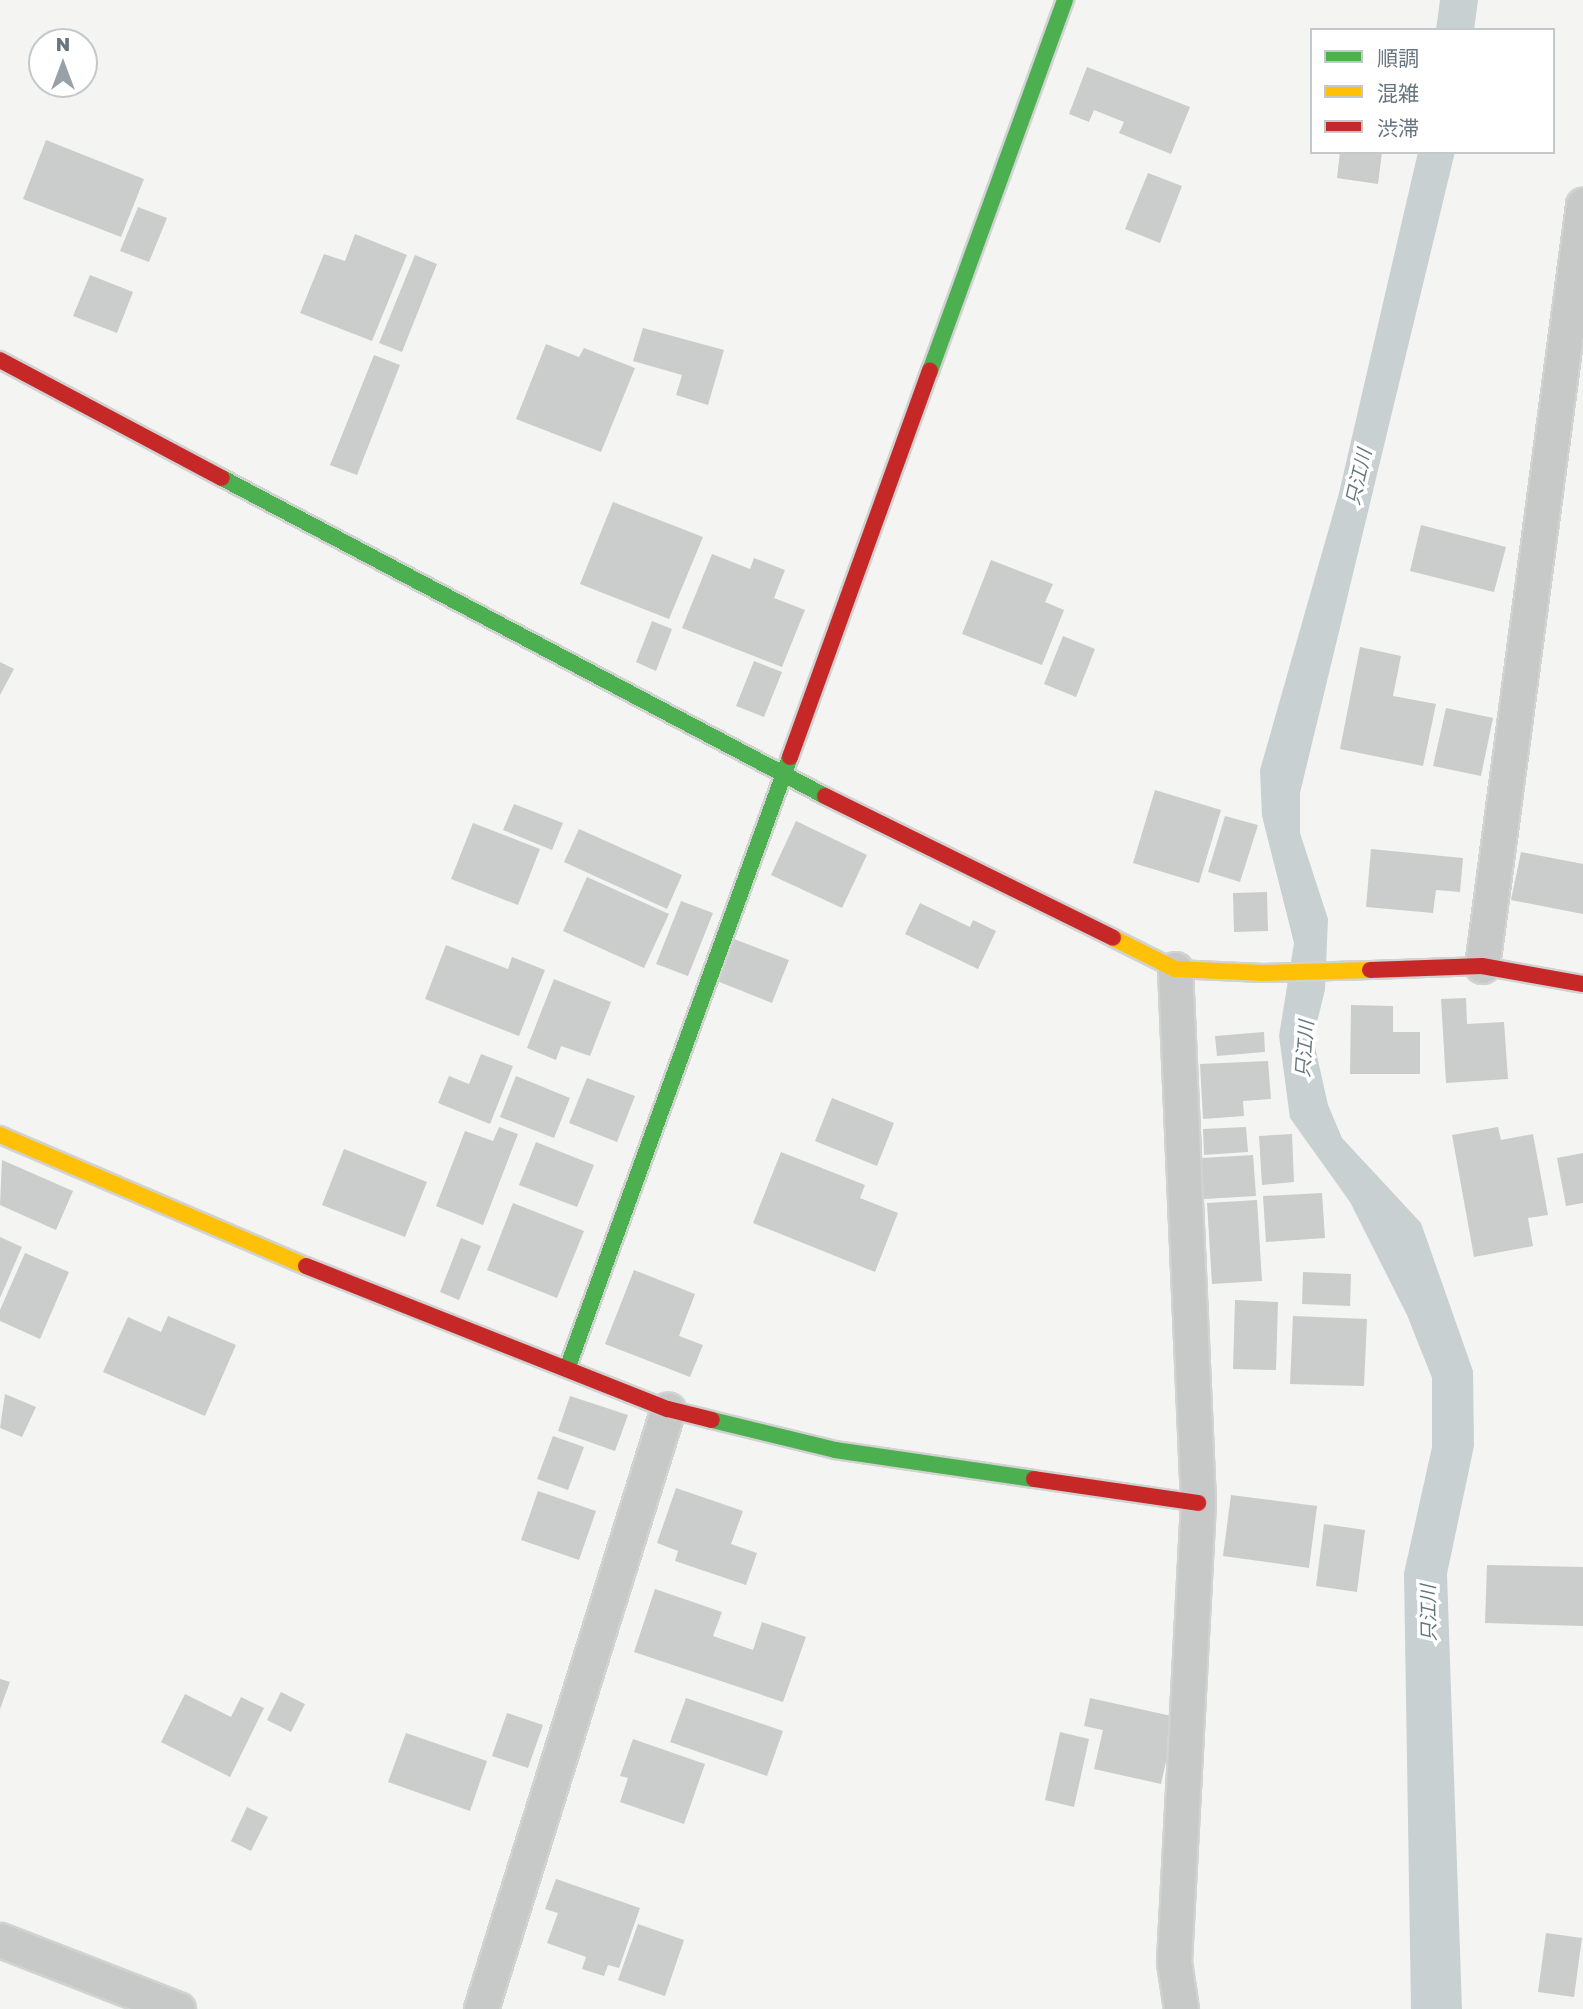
<!DOCTYPE html>
<meta charset="utf-8">
<style>
body{margin:0}
#map{position:relative;width:1583px;height:2009px;overflow:hidden;background:#f4f4f3;font-family:"Golos Text","Noto Sans JP",sans-serif}
div>[style]{position:absolute}
[style*='--x']{left:calc(var(--x)*1px);top:calc(var(--y)*1px);width:calc(var(--w)*1px);rotate:calc(var(--a)*1deg)}
.water>*{inset:0;background:#c9d0d2}
.building>*{inset:0;background:#cbcccc}
.roads{filter:drop-shadow(2px 0 #d1d2d2) drop-shadow(-2px 0 #d1d2d2) drop-shadow(0 2px #d1d2d2) drop-shadow(0 -2px #d1d2d2)}
.street>*{height:33px;margin:-16.5px;padding:0 16.5px;transform-origin:16.5px;border-radius:16.5px;background:#c7c9c9}
.fast>*{height:16px;margin:-8px;padding:0 8px;transform-origin:8px;border-radius:8px;background:#4caf50}
.slow>*{height:16px;margin:-8px;padding:0 8px;transform-origin:8px;border-radius:8px;background:#ffc107}
.jam>*{height:16px;margin:-8px;padding:0 8px;transform-origin:8px;border-radius:8px;background:#c62828}
span{translate:-50% -50%;white-space:nowrap;text-align:center;line-height:1.15;-webkit-text-stroke:7px #fff;paint-order:stroke}
.water-label{font-size:19px;color:#63767c;font-style:italic}
.legend{position:absolute;left:1310px;top:28px;width:245px;height:126px;box-sizing:border-box;background:#fff;border:2px solid #c3c8cc;margin:0;padding:9px 12px;list-style:none;font-size:21px;color:#687580}
.legend li{display:flex;align-items:center;gap:14px;height:35px}
.legend b{width:35px;border:2px solid #c3c8cc}
.north{position:absolute;left:28px;top:28px;width:70px;height:70px;box-sizing:border-box;background:#fff;border:2px solid #c3c8cc;border-radius:50%;rotate:0deg;font-size:19px;font-weight:700;line-height:28px;text-align:center;color:#687580}
.north::after{content:'';display:block;margin:auto;width:24px;height:32px;background:#99a1a8;clip-path:polygon(50% 0,100% 100%,50% 72%,0 100%)}
</style>
<div id="map">
<div class="water">
<div style="clip-path:polygon(1440px 0,1478px 0,1474px 30px,1436px 30px)"></div>
<div style="clip-path:polygon(1418px 152px,1455px 152px,1300px 793px,1300px 833px,1328px 919px,1325px 990px,1313px 1038px,1328px 1105px,1342px 1138px,1421px 1223px,1473px 1371px,1474px 1446px,1447px 1574px,1462px 2009px,1411px 2009px,1404px 1573px,1432px 1447px,1432px 1378px,1407px 1315px,1350px 1202px,1290px 1118px,1279px 1036px,1294px 943px,1262px 816px,1260px 770px,1339px 493px)"></div>
</div>
<div class="building">
<div style="clip-path:polygon(1087px 67px,1190px 107px,1171px 154px,1119px 133px,1124px 122px,1094px 110px,1089px 122px,1069px 114px)"></div>
<div style="clip-path:polygon(46px 140px,144px 179px,121px 237px,23px 199px)"></div>
<div style="clip-path:polygon(1340px 152px,1382px 152px,1378px 184px,1337px 178px)"></div>
<div style="clip-path:polygon(1148px 173px,1182px 186px,1160px 243px,1125px 229px)"></div>
<div style="clip-path:polygon(138px 207px,167px 218px,149px 262px,120px 251px)"></div>
<div style="clip-path:polygon(355px 234px,407px 255px,372px 341px,300px 313px,324px 254px,345px 261px)"></div>
<div style="clip-path:polygon(415px 255px,437px 264px,402px 352px,379px 343px)"></div>
<div style="clip-path:polygon(90px 275px,133px 292px,117px 333px,73px 316px)"></div>
<div style="clip-path:polygon(643px 328px,724px 350px,708px 405px,676px 395px,682px 375px,633px 361px)"></div>
<div style="clip-path:polygon(546px 344px,579px 357px,584px 348px,635px 368px,601px 452px,516px 419px)"></div>
<div style="clip-path:polygon(374px 355px,400px 365px,357px 475px,330px 465px)"></div>
<div style="clip-path:polygon(613px 502px,703px 537px,669px 619px,580px 584px)"></div>
<div style="clip-path:polygon(1421px 525px,1506px 547px,1494px 592px,1410px 571px)"></div>
<div style="clip-path:polygon(712px 554px,750px 569px,754px 558px,785px 570px,774px 598px,805px 610px,782px 667px,682px 628px)"></div>
<div style="clip-path:polygon(991px 560px,1053px 584px,1045px 602px,1064px 610px,1042px 665px,962px 634px)"></div>
<div style="clip-path:polygon(652px 621px,672px 629px,656px 671px,636px 662px)"></div>
<div style="clip-path:polygon(1063px 636px,1095px 649px,1076px 697px,1044px 684px)"></div>
<div style="clip-path:polygon(1360px 647px,1401px 656px,1393px 696px,1436px 704px,1423px 766px,1340px 749px)"></div>
<div style="clip-path:polygon(754px 661px,782px 672px,764px 717px,736px 706px)"></div>
<div style="clip-path:polygon(0 662px,14px 669px,0 695px)"></div>
<div style="clip-path:polygon(1446px 708px,1493px 718px,1481px 776px,1433px 766px)"></div>
<div style="clip-path:polygon(1155px 790px,1221px 810px,1199px 883px,1133px 863px)"></div>
<div style="clip-path:polygon(514px 804px,563px 823px,552px 850px,503px 830px)"></div>
<div style="clip-path:polygon(1225px 816px,1258px 825px,1240px 882px,1208px 872px)"></div>
<div style="clip-path:polygon(796px 821px,867px 855px,842px 908px,771px 875px)"></div>
<div style="clip-path:polygon(473px 823px,540px 849px,518px 905px,451px 879px)"></div>
<div style="clip-path:polygon(579px 829px,682px 875px,667px 909px,564px 862px)"></div>
<div style="clip-path:polygon(1371px 849px,1463px 858px,1460px 892px,1436px 890px,1433px 913px,1366px 907px)"></div>
<div style="clip-path:polygon(1521px 852px,1583px 864px,1583px 914px,1511px 900px)"></div>
<div style="clip-path:polygon(587px 877px,669px 914px,644px 968px,563px 931px)"></div>
<div style="clip-path:polygon(1267px 892px,1268px 931px,1234px 932px,1233px 893px)"></div>
<div style="clip-path:polygon(681px 901px,713px 913px,688px 976px,656px 964px)"></div>
<div style="clip-path:polygon(920px 903px,970px 927px,973px 920px,996px 931px,978px 969px,905px 934px)"></div>
<div style="clip-path:polygon(734px 939px,789px 960px,772px 1003px,717px 981px)"></div>
<div style="clip-path:polygon(446px 945px,508px 969px,512px 957px,545px 970px,519px 1036px,425px 999px)"></div>
<div style="clip-path:polygon(554px 979px,611px 1002px,590px 1056px,561px 1046px,556px 1060px,527px 1048px)"></div>
<div style="clip-path:polygon(1466px 998px,1467px 1024px,1504px 1022px,1508px 1079px,1446px 1083px,1441px 999px)"></div>
<div style="clip-path:polygon(1351px 1005px,1393px 1006px,1393px 1032px,1420px 1032px,1420px 1074px,1350px 1074px)"></div>
<div style="clip-path:polygon(1264px 1032px,1265px 1052px,1217px 1056px,1215px 1036px)"></div>
<div style="clip-path:polygon(481px 1054px,513px 1066px,490px 1124px,438px 1103px,449px 1076px,469px 1084px)"></div>
<div style="clip-path:polygon(1268px 1061px,1271px 1099px,1243px 1101px,1244px 1116px,1203px 1119px,1200px 1064px)"></div>
<div style="clip-path:polygon(516px 1076px,570px 1098px,554px 1138px,500px 1117px)"></div>
<div style="clip-path:polygon(587px 1078px,635px 1096px,617px 1142px,569px 1123px)"></div>
<div style="clip-path:polygon(832px 1098px,894px 1123px,877px 1166px,815px 1141px)"></div>
<div style="clip-path:polygon(499px 1127px,518px 1134px,483px 1225px,436px 1206px,465px 1131px,493px 1141px)"></div>
<div style="clip-path:polygon(1246px 1127px,1248px 1152px,1204px 1155px,1203px 1129px)"></div>
<div style="clip-path:polygon(1498px 1127px,1501px 1140px,1533px 1134px,1548px 1215px,1528px 1218px,1533px 1246px,1474px 1257px,1452px 1135px)"></div>
<div style="clip-path:polygon(1292px 1134px,1294px 1182px,1262px 1185px,1259px 1136px)"></div>
<div style="clip-path:polygon(536px 1142px,594px 1165px,577px 1207px,519px 1185px)"></div>
<div style="clip-path:polygon(344px 1149px,427px 1182px,405px 1237px,322px 1205px)"></div>
<div style="clip-path:polygon(781px 1152px,865px 1185px,860px 1198px,898px 1213px,875px 1272px,753px 1223px)"></div>
<div style="clip-path:polygon(1583px 1153px,1583px 1203px,1566px 1206px,1557px 1158px)"></div>
<div style="clip-path:polygon(1253px 1155px,1256px 1196px,1204px 1199px,1201px 1158px)"></div>
<div style="clip-path:polygon(2px 1160px,73px 1191px,56px 1230px,0 1205px)"></div>
<div style="clip-path:polygon(1322px 1193px,1325px 1238px,1266px 1242px,1263px 1196px)"></div>
<div style="clip-path:polygon(1257px 1200px,1262px 1281px,1212px 1284px,1207px 1203px)"></div>
<div style="clip-path:polygon(513px 1203px,584px 1231px,557px 1298px,487px 1270px)"></div>
<div style="clip-path:polygon(0 1237px,22px 1247px,0 1298px)"></div>
<div style="clip-path:polygon(461px 1238px,481px 1246px,459px 1300px,440px 1292px)"></div>
<div style="clip-path:polygon(25px 1253px,69px 1272px,40px 1339px,0 1321px,0 1310px)"></div>
<div style="clip-path:polygon(634px 1270px,695px 1294px,679px 1336px,703px 1345px,690px 1377px,605px 1344px)"></div>
<div style="clip-path:polygon(1303px 1272px,1351px 1274px,1350px 1306px,1302px 1304px)"></div>
<div style="clip-path:polygon(1235px 1300px,1278px 1302px,1276px 1370px,1233px 1369px)"></div>
<div style="clip-path:polygon(168px 1316px,236px 1345px,205px 1416px,103px 1372px,128px 1317px,161px 1332px)"></div>
<div style="clip-path:polygon(1293px 1316px,1367px 1319px,1364px 1386px,1290px 1384px)"></div>
<div style="clip-path:polygon(5px 1394px,36px 1407px,22px 1437px,0 1428px)"></div>
<div style="clip-path:polygon(570px 1396px,628px 1415px,615px 1451px,558px 1431px)"></div>
<div style="clip-path:polygon(553px 1436px,584px 1447px,568px 1490px,537px 1479px)"></div>
<div style="clip-path:polygon(676px 1488px,743px 1511px,731px 1544px,757px 1553px,746px 1585px,675px 1561px,678px 1551px,657px 1543px)"></div>
<div style="clip-path:polygon(538px 1491px,596px 1511px,579px 1560px,521px 1540px)"></div>
<div style="clip-path:polygon(1231px 1495px,1317px 1506px,1309px 1568px,1223px 1556px)"></div>
<div style="clip-path:polygon(1324px 1524px,1365px 1530px,1357px 1592px,1316px 1586px)"></div>
<div style="clip-path:polygon(1487px 1565px,1583px 1567px,1583px 1626px,1485px 1623px)"></div>
<div style="clip-path:polygon(655px 1589px,722px 1612px,713px 1636px,753px 1650px,762px 1622px,806px 1637px,783px 1702px,634px 1652px)"></div>
<div style="clip-path:polygon(0 1679px,10px 1682px,0 1709px)"></div>
<div style="clip-path:polygon(281px 1692px,305px 1704px,291px 1732px,267px 1720px)"></div>
<div style="clip-path:polygon(185px 1694px,231px 1717px,241px 1697px,264px 1708px,230px 1777px,161px 1742px)"></div>
<div style="clip-path:polygon(686px 1698px,783px 1731px,767px 1776px,670px 1742px)"></div>
<div style="clip-path:polygon(1090px 1698px,1176px 1717px,1161px 1784px,1094px 1769px,1103px 1730px,1084px 1726px)"></div>
<div style="clip-path:polygon(507px 1713px,543px 1725px,528px 1768px,492px 1756px)"></div>
<div style="clip-path:polygon(1060px 1732px,1089px 1739px,1074px 1807px,1045px 1800px)"></div>
<div style="clip-path:polygon(406px 1733px,487px 1761px,470px 1811px,388px 1782px)"></div>
<div style="clip-path:polygon(633px 1739px,705px 1764px,684px 1824px,620px 1802px,628px 1778px,620px 1776px)"></div>
<div style="clip-path:polygon(247px 1807px,268px 1817px,251px 1851px,231px 1841px)"></div>
<div style="clip-path:polygon(556px 1879px,640px 1908px,619px 1968px,608px 1965px,604px 1976px,582px 1969px,586px 1957px,547px 1943px,558px 1913px,545px 1909px)"></div>
<div style="clip-path:polygon(638px 1924px,684px 1940px,665px 1996px,618px 1980px)"></div>
<div style="clip-path:polygon(1546px 1933px,1582px 1938px,1574px 1997px,1538px 1992px)"></div>
</div>
<div class="roads">
<div class="street">
<div style="--x:1482;--y:966;--w:768;--a:-82.44"></div>
<div style="--x:1175;--y:969;--w:534;--a:87.53"></div>
<div style="--x:1198;--y:1503;--w:460;--a:93"></div>
<div style="--x:1174;--y:1962;--w:48;--a:81.5"></div>
<div style="--x:0;--y:1940;--w:191;--a:21.2"></div>
<div style="--x:481;--y:2009;--w:628;--a:-72.69"></div>
</div>
<div class="fast">
<div style="--x:930;--y:371;--w:395;--a:-70"></div>
<div style="--x:222;--y:478;--w:682;--a:27.81"></div>
<div style="--x:567;--y:1369;--w:651;--a:-69.98"></div>
<div style="--x:712;--y:1420;--w:127;--a:13.7"></div>
<div style="--x:835;--y:1450;--w:201;--a:8.3"></div>
</div>
<div class="slow">
<div style="--x:1113;--y:938;--w:69;--a:26.6"></div>
<div style="--x:1175;--y:969;--w:88;--a:2.6"></div>
<div style="--x:1263;--y:973;--w:107;--a:-1.6"></div>
<div style="--x:0;--y:1135;--w:333;--a:23.2"></div>
</div>
<div class="jam">
<div style="--x:0;--y:360;--w:251;--a:28"></div>
<div style="--x:790;--y:757;--w:411;--a:-70.1"></div>
<div style="--x:825;--y:796;--w:321;--a:26.2"></div>
<div style="--x:1370;--y:970;--w:112;--a:-2"></div>
<div style="--x:1482;--y:966;--w:103;--a:10.1"></div>
<div style="--x:306;--y:1266;--w:389;--a:21.6"></div>
<div style="--x:668;--y:1409;--w:45;--a:14"></div>
<div style="--x:1034;--y:1479;--w:166;--a:8.3"></div>
</div>
</div>
<div class="water-label">
<span style="left:1358px;top:477px;rotate:-77deg">只江川</span>
<span style="left:1304px;top:1049px;rotate:-86deg">只江川</span>
<span style="left:1428px;top:1613px;rotate:-91deg">只江川</span>
</div>
<ul class="legend">
<li><b style="height:9px;background:#4caf50"></b>順調</li>
<li><b style="height:9px;background:#ffc107"></b>混雑</li>
<li><b style="height:9px;background:#c62828"></b>渋滞</li>
</ul>
<div class="north">N</div>
</div>
